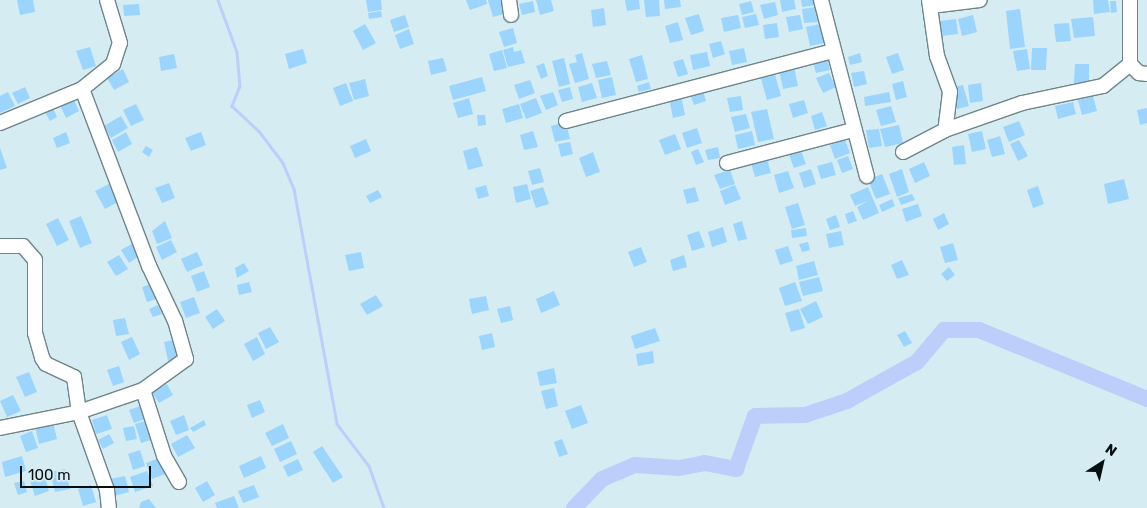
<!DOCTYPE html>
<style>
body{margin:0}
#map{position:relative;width:1147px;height:508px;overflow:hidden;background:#d5edf2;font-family:Rubik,sans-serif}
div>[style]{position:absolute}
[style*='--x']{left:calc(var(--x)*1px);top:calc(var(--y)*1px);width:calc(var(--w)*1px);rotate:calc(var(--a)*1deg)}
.stream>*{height:2.5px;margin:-1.25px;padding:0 1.25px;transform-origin:1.25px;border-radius:1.25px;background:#becefb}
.river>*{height:16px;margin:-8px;padding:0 8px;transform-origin:8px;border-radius:8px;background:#becefb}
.building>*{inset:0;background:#9bd4fd}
.roads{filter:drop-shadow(1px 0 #6e8488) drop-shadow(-1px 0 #6e8488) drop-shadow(0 1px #6e8488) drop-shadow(0 -1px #6e8488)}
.minor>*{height:14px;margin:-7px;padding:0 7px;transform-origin:7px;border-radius:7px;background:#fff}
span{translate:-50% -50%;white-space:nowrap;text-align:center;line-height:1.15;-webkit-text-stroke:4.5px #d5edf2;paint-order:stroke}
.north{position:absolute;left:1077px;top:438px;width:50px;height:50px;-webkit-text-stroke:4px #d5edf2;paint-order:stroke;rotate:35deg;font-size:14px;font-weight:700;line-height:20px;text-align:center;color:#070f11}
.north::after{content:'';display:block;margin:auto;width:18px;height:22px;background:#070f11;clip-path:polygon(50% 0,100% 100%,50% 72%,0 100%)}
.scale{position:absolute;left:20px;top:466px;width:131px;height:22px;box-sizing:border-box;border:2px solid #070f11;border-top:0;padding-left:6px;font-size:15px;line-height:18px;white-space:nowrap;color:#070f11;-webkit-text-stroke:4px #d5edf2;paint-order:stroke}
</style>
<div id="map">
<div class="stream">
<div style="--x:218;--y:0;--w:55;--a:69.9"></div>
<div style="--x:237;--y:52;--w:34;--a:85"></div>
<div style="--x:240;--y:86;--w:22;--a:112"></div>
<div style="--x:232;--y:106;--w:37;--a:43"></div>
<div style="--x:259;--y:131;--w:40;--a:53"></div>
<div style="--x:283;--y:163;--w:28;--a:67"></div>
<div style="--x:294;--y:189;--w:239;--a:79.6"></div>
<div style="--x:337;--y:424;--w:53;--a:52.7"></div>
<div style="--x:369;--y:466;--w:45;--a:70.3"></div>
</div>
<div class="river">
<div style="--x:574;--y:508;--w:40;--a:-46"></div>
<div style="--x:602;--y:479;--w:36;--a:-23"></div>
<div style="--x:635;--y:465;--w:44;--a:3.9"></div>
<div style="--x:679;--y:468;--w:26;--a:-11"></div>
<div style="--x:705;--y:463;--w:32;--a:11"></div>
<div style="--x:736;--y:469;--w:56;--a:-70.3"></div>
<div style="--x:755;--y:416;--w:50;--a:-1.1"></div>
<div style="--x:805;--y:415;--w:44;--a:-18.4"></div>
<div style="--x:847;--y:401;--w:80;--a:-29.1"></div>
<div style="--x:917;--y:362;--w:42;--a:-49.8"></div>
<div style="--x:944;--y:330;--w:35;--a:0"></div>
<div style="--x:979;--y:330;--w:182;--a:22.3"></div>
</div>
<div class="building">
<div style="clip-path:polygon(17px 0,33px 0,35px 12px,20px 15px)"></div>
<div style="clip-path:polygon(366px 0,381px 0,382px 10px,368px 12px)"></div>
<div style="clip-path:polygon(466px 0,486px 0,487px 4px,470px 10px)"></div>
<div style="clip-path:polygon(488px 0,503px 0,507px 13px,493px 17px)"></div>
<div style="clip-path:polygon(536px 0,551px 0,554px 11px,540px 15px)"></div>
<div style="clip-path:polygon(625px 0,639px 0,640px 9px,627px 11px)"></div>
<div style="clip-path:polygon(644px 0,659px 0,660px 16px,646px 17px)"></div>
<div style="clip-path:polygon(664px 0,680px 0,681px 7px,665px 9px)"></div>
<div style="clip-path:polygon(780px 0,794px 0,796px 9px,782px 12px)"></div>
<div style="clip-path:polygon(801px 0,815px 0,816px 5px,802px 7px)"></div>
<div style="clip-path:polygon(1093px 0,1108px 0,1110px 12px,1094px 14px)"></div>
<div style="clip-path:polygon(533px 1px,535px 12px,522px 15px,519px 4px)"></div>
<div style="clip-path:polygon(751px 1px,754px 12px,742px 15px,739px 4px)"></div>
<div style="clip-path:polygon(1110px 1px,1116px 1px,1117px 12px,1111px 13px)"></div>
<div style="clip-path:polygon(775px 2px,778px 15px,764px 19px,760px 5px)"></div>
<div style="clip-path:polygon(139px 4px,140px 15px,124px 16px,123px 5px)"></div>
<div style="clip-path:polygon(816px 7px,818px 22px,804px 23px,802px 9px)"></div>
<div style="clip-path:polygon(604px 8px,606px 25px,593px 27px,591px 10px)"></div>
<div style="clip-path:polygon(1020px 9px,1025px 47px,1010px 49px,1006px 11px)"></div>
<div style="clip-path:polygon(381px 11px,382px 17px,369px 19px,368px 13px)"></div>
<div style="clip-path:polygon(699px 14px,704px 31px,691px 35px,685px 18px)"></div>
<div style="clip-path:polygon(756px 14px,759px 25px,745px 28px,742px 17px)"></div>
<div style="clip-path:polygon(405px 15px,409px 27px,394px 32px,390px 20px)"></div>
<div style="clip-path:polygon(738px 15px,741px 28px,724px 32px,721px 18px)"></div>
<div style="clip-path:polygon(800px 15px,803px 29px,789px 32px,786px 17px)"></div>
<div style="clip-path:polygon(973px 15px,977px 32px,962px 36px,958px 19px)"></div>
<div style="clip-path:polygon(1093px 17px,1095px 36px,1074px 38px,1071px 19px)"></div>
<div style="clip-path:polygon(956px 19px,958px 34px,942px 36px,940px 21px)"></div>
<div style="clip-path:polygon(678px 22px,683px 40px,670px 43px,665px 26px)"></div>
<div style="clip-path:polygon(777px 23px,779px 37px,765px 39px,763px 25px)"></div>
<div style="clip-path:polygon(1069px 23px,1071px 41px,1056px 42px,1054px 24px)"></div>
<div style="clip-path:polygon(365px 24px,376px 43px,363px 50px,353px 31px)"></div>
<div style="clip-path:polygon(820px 24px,824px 43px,810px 46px,806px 27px)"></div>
<div style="clip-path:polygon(513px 28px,517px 43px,504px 47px,499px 32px)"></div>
<div style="clip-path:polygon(409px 29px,414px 44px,400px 49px,395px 35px)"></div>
<div style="clip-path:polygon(721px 41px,725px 54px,713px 58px,709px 44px)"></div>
<div style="clip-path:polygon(90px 47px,96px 66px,83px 70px,76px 51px)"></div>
<div style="clip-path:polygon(513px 47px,514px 52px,521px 50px,525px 63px,508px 67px,503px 50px)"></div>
<div style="clip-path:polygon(744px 48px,747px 62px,732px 65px,729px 51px)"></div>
<div style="clip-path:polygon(1032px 48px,1047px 48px,1046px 70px,1031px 70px)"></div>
<div style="clip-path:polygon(303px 49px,307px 63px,289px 69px,285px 54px)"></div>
<div style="clip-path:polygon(1027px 49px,1030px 69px,1017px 71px,1013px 51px)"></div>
<div style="clip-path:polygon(502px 50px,507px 68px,494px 71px,489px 54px)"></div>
<div style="clip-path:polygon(707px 52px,710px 66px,693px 70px,690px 55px)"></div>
<div style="clip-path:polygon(582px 53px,589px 79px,575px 83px,569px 64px,577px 62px,575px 55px)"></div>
<div style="clip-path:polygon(860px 53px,862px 62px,850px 65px,848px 57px)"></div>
<div style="clip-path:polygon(898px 53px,904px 70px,892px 74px,886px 57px)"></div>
<div style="clip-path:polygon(174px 54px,177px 68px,161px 71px,159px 57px)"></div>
<div style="clip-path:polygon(826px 54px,830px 70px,816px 73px,812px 58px)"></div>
<div style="clip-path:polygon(642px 55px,648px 79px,636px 82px,629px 59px)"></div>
<div style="clip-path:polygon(443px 58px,447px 71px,431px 75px,428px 61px)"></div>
<div style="clip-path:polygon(564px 58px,570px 84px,559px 87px,552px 61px)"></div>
<div style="clip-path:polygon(683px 59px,688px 74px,678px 77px,673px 62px)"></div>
<div style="clip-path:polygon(607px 61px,611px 75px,596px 78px,592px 64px)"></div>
<div style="clip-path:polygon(544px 63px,548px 76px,541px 79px,536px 66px)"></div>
<div style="clip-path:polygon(1075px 64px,1089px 64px,1089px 84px,1074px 83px)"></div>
<div style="clip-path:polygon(794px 67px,798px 86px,783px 89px,779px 70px)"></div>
<div style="clip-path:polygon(773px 68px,781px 96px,767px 100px,759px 72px)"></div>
<div style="clip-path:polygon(123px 69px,129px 82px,114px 90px,107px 78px)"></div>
<div style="clip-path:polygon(864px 71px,867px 84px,854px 87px,851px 73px)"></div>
<div style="clip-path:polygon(829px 73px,836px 87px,823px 93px,816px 78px)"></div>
<div style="clip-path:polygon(482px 77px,486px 91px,453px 100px,449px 86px)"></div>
<div style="clip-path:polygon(612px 77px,616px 95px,602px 98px,598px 80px)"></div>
<div style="clip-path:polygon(365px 79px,369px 96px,354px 100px,349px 83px)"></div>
<div style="clip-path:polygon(530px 80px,535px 93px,519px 99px,514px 85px)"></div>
<div style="clip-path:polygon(903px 81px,907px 97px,896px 100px,892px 84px)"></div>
<div style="clip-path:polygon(649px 82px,651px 89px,639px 92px,637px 86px)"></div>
<div style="clip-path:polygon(346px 83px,353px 101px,340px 106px,333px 88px)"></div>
<div style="clip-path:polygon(592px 83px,597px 98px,582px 102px,578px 87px)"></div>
<div style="clip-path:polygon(981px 83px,983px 101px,970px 103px,968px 85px)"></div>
<div style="clip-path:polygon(963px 85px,969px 106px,957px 109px,951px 88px)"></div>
<div style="clip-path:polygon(25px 87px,30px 98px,18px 104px,12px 93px)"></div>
<div style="clip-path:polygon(570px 87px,573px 99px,562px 102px,558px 90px)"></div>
<div style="clip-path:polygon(702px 87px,706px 101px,694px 105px,689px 91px)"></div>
<div style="clip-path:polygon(8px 92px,15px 106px,0 113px,0 96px)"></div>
<div style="clip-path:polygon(553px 92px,558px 105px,546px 110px,540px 96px)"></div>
<div style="clip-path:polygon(889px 92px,891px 102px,865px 106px,864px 97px)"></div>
<div style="clip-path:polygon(681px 95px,685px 115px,673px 118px,669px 98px)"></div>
<div style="clip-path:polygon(72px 96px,79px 111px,66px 118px,59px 103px)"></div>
<div style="clip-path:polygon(741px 96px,743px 110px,730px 112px,727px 98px)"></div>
<div style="clip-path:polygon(1093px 96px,1097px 111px,1082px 115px,1078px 100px)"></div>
<div style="clip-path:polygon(469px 98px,473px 114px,458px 118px,453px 103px)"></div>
<div style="clip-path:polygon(536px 98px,542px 113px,526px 119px,520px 104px)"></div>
<div style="clip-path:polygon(804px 100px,808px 113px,793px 118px,789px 104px)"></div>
<div style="clip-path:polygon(1073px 102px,1076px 114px,1058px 119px,1055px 106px)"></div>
<div style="clip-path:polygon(136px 104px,144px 120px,131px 126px,123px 110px)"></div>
<div style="clip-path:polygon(519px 104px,523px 118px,506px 123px,502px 109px)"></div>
<div style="clip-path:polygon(891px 106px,896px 122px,881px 126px,876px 110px)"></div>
<div style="clip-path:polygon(53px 108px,57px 117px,50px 121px,45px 112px)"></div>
<div style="clip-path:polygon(1147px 108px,1147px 123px,1140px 125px,1137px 110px)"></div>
<div style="clip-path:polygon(767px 109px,774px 139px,758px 142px,751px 112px)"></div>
<div style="clip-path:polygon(822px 112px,827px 126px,815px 130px,811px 116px)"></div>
<div style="clip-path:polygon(746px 114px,750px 128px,735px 132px,731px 117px)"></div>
<div style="clip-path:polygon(477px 115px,485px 115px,486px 125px,478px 126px)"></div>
<div style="clip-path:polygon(121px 116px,128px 128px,111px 138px,104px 126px)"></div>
<div style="clip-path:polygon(1019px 121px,1025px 135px,1009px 142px,1003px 127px)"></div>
<div style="clip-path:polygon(566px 122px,570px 139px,555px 142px,551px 126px)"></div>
<div style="clip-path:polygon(899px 125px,903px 143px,885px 147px,880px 129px)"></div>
<div style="clip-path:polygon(697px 128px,702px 143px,687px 148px,682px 133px)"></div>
<div style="clip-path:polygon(879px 129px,882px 146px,869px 148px,866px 130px)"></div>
<div style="clip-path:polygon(533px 131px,538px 147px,524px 150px,520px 135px)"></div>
<div style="clip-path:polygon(752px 131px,755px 145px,738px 149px,735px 135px)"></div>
<div style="clip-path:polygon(982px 131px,986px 149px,972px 152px,968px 134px)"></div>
<div style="clip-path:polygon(66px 132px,70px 143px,57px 148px,53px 138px)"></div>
<div style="clip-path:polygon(126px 132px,132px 144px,118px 152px,112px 140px)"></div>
<div style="clip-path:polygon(201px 132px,206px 145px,191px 151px,185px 138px)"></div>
<div style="clip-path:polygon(675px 134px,681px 149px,665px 155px,659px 140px)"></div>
<div style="clip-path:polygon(1000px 136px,1005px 154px,992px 157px,987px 140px)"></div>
<div style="clip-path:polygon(366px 139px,371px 151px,355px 158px,350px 146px)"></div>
<div style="clip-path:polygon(845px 140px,850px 153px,835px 159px,830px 145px)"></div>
<div style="clip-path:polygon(1019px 140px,1028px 156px,1018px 161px,1010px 144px)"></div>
<div style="clip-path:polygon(570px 142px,573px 154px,561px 157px,558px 144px)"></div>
<div style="clip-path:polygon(964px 145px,966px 164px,954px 165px,952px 147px)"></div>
<div style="clip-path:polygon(146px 146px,153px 150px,149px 157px,142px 152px)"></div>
<div style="clip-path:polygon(477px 147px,483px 166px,468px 170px,463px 151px)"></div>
<div style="clip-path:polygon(718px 147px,720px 158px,708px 160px,705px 150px)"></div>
<div style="clip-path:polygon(0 148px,7px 168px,0 170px)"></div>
<div style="clip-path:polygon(800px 148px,806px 164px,794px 168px,788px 152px)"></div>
<div style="clip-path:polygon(698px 149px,704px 162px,696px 165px,691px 152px)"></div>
<div style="clip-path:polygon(593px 152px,600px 172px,586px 177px,579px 158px)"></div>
<div style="clip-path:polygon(848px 156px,853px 169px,842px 173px,837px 160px)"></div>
<div style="clip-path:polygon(767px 159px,771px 173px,755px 177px,751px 163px)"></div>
<div style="clip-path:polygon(832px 162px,836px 175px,821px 179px,817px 166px)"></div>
<div style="clip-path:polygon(924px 162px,930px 176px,915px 183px,909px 169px)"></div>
<div style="clip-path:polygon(540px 168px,544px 182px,532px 185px,528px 171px)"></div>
<div style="clip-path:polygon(811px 169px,816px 184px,804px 188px,799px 173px)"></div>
<div style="clip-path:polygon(902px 169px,909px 192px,897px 197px,889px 174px)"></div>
<div style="clip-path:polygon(730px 170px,735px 184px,720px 189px,714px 175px)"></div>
<div style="clip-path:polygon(788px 171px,794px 188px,779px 193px,774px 175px)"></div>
<div style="clip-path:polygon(882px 174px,890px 194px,876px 199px,868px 180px)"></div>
<div style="clip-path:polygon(1124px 179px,1129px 199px,1108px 204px,1104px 184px)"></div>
<div style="clip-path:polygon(169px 183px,175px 198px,162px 203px,155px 188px)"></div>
<div style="clip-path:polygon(109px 184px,118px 202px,105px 209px,95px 191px)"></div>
<div style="clip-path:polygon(527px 184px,531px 199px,516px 203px,513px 187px)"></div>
<div style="clip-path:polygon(486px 185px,489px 196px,478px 199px,475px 188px)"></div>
<div style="clip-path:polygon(735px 185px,741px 199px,725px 205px,720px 191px)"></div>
<div style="clip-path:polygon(1038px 186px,1044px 204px,1033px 208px,1027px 190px)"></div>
<div style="clip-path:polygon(543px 187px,549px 204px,536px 208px,530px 191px)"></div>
<div style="clip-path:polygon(695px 187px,699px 201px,687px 204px,683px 190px)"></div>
<div style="clip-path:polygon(868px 187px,879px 213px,863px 220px,857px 207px,869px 200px,855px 206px,850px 195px)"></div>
<div style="clip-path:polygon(378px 190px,382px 197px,370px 203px,366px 196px)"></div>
<div style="clip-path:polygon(912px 194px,915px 200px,901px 205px,898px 198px)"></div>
<div style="clip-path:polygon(892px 199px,895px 206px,882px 212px,879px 205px)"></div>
<div style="clip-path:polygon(798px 203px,805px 225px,792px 229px,785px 207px)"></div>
<div style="clip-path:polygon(918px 204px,922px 216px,906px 222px,902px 209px)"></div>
<div style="clip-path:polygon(853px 211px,857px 221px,848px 224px,845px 214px)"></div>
<div style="clip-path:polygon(944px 213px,949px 224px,938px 230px,933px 219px)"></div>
<div style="clip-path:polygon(836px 215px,840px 227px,830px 230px,826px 219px)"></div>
<div style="clip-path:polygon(81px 216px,92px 243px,80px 248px,69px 221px)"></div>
<div style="clip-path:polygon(58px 218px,69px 240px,57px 246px,46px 224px)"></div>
<div style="clip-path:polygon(165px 221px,172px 238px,157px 244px,152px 231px)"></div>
<div style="clip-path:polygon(742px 221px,747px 239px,738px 241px,733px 224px)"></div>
<div style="clip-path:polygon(723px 227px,727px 242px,712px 247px,708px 232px)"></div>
<div style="clip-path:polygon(806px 228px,807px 236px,792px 238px,791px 230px)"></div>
<div style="clip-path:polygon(699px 231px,705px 247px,692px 251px,687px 235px)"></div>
<div style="clip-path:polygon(841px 231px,844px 245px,829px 248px,826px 234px)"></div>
<div style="clip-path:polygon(171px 240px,177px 252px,162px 260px,156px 247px)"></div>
<div style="clip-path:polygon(135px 242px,142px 254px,129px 263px,121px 250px)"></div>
<div style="clip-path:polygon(808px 242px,810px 250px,802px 252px,799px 244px)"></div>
<div style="clip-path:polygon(953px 243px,958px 260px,945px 263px,940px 247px)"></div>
<div style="clip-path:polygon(788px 246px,793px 261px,780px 265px,775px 250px)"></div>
<div style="clip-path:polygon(641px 247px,647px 262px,634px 267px,628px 252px)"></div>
<div style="clip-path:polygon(197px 252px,203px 265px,187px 272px,181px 259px)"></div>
<div style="clip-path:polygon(361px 252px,364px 268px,349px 271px,345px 255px)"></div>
<div style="clip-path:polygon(119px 255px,128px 269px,116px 276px,107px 262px)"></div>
<div style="clip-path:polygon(684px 255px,687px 267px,673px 271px,670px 260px)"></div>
<div style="clip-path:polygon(902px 260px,909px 275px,897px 279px,891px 265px)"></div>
<div style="clip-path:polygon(814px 261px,818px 275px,799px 280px,796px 266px)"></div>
<div style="clip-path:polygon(244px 263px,249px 271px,237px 278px,235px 268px)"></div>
<div style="clip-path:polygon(949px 267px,955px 275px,947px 281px,941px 274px)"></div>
<div style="clip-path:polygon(204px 271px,210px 287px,197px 292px,191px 276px)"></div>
<div style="clip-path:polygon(819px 277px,823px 291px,803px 296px,799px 282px)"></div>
<div style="clip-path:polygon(249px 282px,252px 292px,239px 295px,237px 285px)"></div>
<div style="clip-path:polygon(795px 282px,802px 301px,785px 306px,779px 288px)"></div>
<div style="clip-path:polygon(151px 284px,156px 299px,147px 302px,142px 287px)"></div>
<div style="clip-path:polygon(554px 291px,560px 305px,541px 313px,536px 299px)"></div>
<div style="clip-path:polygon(376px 295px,383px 306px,367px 315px,360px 304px)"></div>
<div style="clip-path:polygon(486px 296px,489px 310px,472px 314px,469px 299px)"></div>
<div style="clip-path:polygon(194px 297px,200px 313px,186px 318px,180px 302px)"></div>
<div style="clip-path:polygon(816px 301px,823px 317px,808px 324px,800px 309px)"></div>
<div style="clip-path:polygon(158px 305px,162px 314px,153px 317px,149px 309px)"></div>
<div style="clip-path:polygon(510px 306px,513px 320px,501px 323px,497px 309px)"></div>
<div style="clip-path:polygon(217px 309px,225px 321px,213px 329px,205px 317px)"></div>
<div style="clip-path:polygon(799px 309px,805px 328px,791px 332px,785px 313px)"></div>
<div style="clip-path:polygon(125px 318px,129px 334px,116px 336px,113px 320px)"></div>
<div style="clip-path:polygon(270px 327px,279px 342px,266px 349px,258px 333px)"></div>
<div style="clip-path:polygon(655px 328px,660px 341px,635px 349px,631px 336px)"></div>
<div style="clip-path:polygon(905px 331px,912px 343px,904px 347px,897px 335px)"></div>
<div style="clip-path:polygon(492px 333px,495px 347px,482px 350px,479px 336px)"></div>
<div style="clip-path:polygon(132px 337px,140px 354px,129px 360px,121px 342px)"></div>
<div style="clip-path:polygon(257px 337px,265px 354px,253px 361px,244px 344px)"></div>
<div style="clip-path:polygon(178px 339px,182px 358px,168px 361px,164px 342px)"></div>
<div style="clip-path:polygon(653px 351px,654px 363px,638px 366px,636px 354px)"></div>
<div style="clip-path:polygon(119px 366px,124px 382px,113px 386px,107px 370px)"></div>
<div style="clip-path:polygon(554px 368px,557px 383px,540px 386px,537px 372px)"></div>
<div style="clip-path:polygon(29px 372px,37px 392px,25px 397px,16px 377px)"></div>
<div style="clip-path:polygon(167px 384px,173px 395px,159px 403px,152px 392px)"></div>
<div style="clip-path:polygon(554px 388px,558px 406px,546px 409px,541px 391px)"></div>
<div style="clip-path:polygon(13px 395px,21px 411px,7px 417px,0 401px)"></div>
<div style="clip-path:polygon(260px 400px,265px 412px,252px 418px,247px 405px)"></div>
<div style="clip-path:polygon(143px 405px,148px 418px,134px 423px,129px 410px)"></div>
<div style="clip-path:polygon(581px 405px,588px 423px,572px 429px,565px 411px)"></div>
<div style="clip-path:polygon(107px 415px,112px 429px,96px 434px,92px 420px)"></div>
<div style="clip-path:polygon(184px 415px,189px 430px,176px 435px,170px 421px)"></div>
<div style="clip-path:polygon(148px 420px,154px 439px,141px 443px,135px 424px)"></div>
<div style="clip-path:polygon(204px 420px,206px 425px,193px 432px,190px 428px)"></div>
<div style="clip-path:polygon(53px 423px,57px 439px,39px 444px,35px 427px)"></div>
<div style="clip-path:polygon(283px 424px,289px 438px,272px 446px,265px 433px)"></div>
<div style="clip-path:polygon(134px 426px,137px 439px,126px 441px,123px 428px)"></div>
<div style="clip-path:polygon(32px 431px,38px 448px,26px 452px,20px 436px)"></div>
<div style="clip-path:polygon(109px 434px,114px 443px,103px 449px,98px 440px)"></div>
<div style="clip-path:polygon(187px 435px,195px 448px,178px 457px,171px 444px)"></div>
<div style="clip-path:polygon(562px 439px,568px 454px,559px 457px,554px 442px)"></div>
<div style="clip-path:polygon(291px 441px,297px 454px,280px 462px,274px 449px)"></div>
<div style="clip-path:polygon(322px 446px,343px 477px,333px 483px,313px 452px)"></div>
<div style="clip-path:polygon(140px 450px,145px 466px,133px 470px,128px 454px)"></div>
<div style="clip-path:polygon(22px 456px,26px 471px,5px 477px,2px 462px)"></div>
<div style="clip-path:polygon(261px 456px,266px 468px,244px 478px,239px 466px)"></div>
<div style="clip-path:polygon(162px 457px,168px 473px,152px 479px,146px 463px)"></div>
<div style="clip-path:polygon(298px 459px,303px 470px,288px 477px,283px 466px)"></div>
<div style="clip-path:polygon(65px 469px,70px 489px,55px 492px,50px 472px)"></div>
<div style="clip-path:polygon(147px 471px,153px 486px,135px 492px,130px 477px)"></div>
<div style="clip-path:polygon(45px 476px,49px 491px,35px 496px,30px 481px)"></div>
<div style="clip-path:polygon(125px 476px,129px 492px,114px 496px,110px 479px)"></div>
<div style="clip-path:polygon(24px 481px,27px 492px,18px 495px,14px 483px)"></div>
<div style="clip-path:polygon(207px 481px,215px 495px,203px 502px,195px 488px)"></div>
<div style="clip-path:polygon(91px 485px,96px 502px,83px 506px,78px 489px)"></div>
<div style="clip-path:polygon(254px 485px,259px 497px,243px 503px,238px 491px)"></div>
<div style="clip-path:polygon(234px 496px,239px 508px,217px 508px,215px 503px)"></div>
<div style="clip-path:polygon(149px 499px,156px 508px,139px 508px,141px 502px)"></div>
</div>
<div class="roads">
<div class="minor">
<div style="--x:509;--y:0;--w:15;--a:82"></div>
<div style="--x:821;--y:0;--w:182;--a:75.4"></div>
<div style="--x:929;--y:0;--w:57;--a:81.9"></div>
<div style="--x:937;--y:56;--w:38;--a:70"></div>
<div style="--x:950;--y:92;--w:38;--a:97"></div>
<div style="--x:1130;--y:0;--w:64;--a:90"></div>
<div style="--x:1130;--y:64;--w:13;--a:45"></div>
<div style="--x:1139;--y:73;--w:8;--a:7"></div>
<div style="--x:931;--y:6;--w:49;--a:-7"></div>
<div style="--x:566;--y:121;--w:275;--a:-14.7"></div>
<div style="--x:0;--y:123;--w:89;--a:-22.5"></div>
<div style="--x:82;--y:89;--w:40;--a:-39"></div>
<div style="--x:113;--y:64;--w:22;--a:-72"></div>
<div style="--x:120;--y:43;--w:45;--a:-106.8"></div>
<div style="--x:903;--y:152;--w:47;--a:-27.6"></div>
<div style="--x:945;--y:130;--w:82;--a:-19.3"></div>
<div style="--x:1022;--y:103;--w:83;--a:-11.9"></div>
<div style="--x:1103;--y:86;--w:35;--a:-39"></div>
<div style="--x:727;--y:163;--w:130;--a:-14.7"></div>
<div style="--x:0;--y:246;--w:23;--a:0"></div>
<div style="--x:23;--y:246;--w:18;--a:49"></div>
<div style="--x:35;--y:260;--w:73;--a:90"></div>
<div style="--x:35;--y:333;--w:26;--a:74"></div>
<div style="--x:42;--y:358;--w:7;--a:56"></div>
<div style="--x:46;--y:364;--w:31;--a:25"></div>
<div style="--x:74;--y:377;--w:35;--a:82"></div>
<div style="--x:79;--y:412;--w:83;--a:70.3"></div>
<div style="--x:107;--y:490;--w:18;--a:84"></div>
<div style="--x:143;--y:390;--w:69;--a:72.3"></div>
<div style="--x:164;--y:456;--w:30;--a:60"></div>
<div style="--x:0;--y:428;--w:81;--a:-11.4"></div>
<div style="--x:79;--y:412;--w:68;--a:-19"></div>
<div style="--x:143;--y:390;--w:53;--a:-35.8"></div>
<div style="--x:186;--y:359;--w:40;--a:-106"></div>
<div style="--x:175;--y:321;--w:61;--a:-115.3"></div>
<div style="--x:149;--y:266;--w:189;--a:-110.7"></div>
</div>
</div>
<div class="north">N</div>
<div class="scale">100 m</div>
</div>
